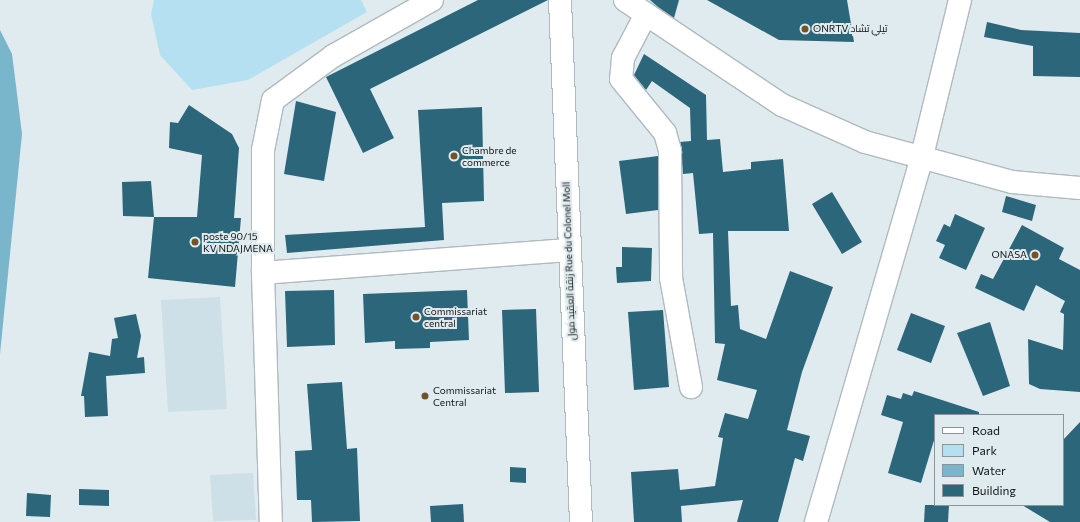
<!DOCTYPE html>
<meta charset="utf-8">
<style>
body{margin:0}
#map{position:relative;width:1080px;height:522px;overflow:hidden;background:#e0ebef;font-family:Commissioner,Cairo,sans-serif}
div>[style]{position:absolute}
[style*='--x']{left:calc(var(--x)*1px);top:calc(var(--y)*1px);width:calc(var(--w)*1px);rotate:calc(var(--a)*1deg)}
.built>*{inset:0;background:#cddfe7}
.green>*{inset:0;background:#b4e0f1}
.water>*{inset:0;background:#79b5cb}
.building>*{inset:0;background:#2b667b}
.roads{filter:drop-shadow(1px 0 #b0babe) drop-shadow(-1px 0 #b0babe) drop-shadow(0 1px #b0babe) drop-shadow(0 -1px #b0babe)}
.minor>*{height:22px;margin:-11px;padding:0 11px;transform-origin:11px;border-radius:11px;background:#fff}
.major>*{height:22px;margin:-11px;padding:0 11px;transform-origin:11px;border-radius:11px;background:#fff}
.dots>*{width:11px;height:11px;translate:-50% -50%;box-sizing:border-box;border:2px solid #e0ebef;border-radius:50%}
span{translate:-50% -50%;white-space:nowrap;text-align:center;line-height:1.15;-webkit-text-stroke:4px #e0ebef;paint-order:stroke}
.poi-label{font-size:10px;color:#111415}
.left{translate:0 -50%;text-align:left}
.right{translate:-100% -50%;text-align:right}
.street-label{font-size:10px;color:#111415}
.legend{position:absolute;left:934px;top:414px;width:130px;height:92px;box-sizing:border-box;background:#e0ebef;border:1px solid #8d9598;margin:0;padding:5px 7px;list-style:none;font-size:12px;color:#111415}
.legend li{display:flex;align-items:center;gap:8px;height:20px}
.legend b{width:20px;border:1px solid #8d9598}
</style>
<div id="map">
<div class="built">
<div style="clip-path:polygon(220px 297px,227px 409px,168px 412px,161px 300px)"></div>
<div style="clip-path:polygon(253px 473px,256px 520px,213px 521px,210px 475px)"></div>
</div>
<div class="green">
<div style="clip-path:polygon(154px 0,361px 0,367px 12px,248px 80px,192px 90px,160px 55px,151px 14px)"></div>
</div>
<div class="water">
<div style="clip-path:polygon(0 30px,12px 54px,22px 134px,0 354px)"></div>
</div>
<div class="building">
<div style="clip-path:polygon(478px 0,548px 0,370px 89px,394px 138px,363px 153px,326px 77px)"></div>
<div style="clip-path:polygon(650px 0,679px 0,674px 18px,658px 7px)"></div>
<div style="clip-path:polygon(707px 0,847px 0,854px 42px,779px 40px)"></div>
<div style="clip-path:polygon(987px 22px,1021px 30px,1080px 33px,1080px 77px,1033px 76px,1033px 46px,984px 37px)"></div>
<div style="clip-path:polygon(644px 54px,706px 95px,707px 140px,720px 139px,723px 172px,751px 169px,751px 162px,783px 159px,789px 231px,728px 231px,731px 306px,738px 305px,740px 329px,766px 339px,790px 271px,833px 287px,802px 372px,787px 430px,810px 436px,803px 461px,795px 458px,778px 522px,737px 522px,743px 500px,681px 506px,682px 522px,634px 522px,631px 472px,678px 469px,680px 490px,715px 486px,723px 438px,718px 437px,725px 413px,748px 419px,757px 390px,717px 380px,725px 344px,715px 343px,713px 233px,699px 234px,693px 173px,683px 174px,680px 142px,691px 141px,690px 108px,652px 81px,646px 90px,634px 75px)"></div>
<div style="clip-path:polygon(296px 101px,336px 112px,324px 181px,284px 174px)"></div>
<div style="clip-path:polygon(189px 105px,232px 134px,239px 148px,234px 218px,241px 218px,235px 287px,148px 278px,154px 217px,197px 217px,202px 155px,169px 148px,170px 122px,178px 123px)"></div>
<div style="clip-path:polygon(482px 107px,484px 201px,442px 203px,444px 240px,287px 253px,285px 235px,425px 227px,418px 110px)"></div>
<div style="clip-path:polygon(658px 156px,658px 210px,626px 214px,619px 161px)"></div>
<div style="clip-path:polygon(151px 181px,154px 217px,123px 216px,122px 182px)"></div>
<div style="clip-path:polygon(832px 192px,862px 242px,842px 254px,812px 204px)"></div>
<div style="clip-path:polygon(1006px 196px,1036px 205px,1032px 221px,1002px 212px)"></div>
<div style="clip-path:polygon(955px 214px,985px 228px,966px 270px,939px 258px,945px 245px,936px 241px,944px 224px,950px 227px)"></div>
<div style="clip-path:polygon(1022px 225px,1064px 248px,1059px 259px,1080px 270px,1080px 392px,1040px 389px,1029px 384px,1028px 339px,1063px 350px,1064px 314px,1060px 312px,1065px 301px,1036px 285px,1024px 311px,975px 288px,981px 274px,993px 279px)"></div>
<div style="clip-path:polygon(622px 247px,652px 248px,651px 281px,617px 283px,616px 267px,622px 267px)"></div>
<div style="clip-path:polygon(334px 290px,335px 345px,287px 347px,285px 291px)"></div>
<div style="clip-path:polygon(467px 290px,469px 340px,430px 342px,430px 348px,395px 349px,395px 341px,365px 343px,363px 294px)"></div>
<div style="clip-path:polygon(536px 309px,539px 392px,505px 393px,502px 310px)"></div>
<div style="clip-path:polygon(663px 310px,669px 387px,634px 390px,628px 312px)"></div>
<div style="clip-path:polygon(911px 313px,945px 326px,931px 363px,897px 350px)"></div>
<div style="clip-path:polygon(136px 314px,141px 336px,137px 358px,144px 357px,145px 373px,106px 376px,108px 416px,85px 417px,84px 396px,81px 396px,89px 352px,110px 356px,112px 339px,118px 338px,114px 318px)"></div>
<div style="clip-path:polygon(990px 322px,1010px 386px,983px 396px,957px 333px)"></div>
<div style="clip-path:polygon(342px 382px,347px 449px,357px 448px,360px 521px,312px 522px,311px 500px,297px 500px,295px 451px,312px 450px,307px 384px)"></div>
<div style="clip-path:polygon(914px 391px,979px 412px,979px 415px,935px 415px,935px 437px,921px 483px,888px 473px,903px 422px,881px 415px,887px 395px,901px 399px,903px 393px,912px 396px)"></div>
<div style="clip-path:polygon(1080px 422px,1080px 522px,1050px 522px,1022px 505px,1063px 505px,1063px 440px)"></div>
<div style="clip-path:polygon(510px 467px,526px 468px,526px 483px,510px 482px)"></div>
<div style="clip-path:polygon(79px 489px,109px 490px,109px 506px,79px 505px)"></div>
<div style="clip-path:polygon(27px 493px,51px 495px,50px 517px,26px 516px)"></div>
<div style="clip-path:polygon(463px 504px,464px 522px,431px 522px,430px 506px)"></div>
<div style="clip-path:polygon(925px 505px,949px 505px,948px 522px,924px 522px)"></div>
</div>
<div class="roads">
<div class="minor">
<div style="--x:432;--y:0;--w:114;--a:150.5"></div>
<div style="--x:333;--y:56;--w:74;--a:143.7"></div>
<div style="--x:273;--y:100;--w:51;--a:101.3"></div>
<div style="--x:263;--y:150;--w:123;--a:90"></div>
<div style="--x:263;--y:273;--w:305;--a:-4.3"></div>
<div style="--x:625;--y:0;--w:189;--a:33.8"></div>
<div style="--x:782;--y:105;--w:91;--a:24"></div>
<div style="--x:865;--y:142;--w:152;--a:15.2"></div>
<div style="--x:1012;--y:182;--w:68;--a:5"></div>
<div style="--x:645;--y:16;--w:47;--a:117.6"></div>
<div style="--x:623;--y:58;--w:21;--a:95"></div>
<div style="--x:621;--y:79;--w:70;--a:50.8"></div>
<div style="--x:665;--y:133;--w:19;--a:74"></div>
<div style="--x:670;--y:151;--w:127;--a:89.5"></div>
<div style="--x:671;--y:278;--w:111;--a:79.6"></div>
<div style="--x:263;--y:273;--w:249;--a:88.2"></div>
<div style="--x:816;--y:522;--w:377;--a:-73.8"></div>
<div style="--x:921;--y:160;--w:165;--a:-76.3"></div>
</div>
<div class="major">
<div style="--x:560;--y:0;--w:522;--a:87.7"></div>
</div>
</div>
<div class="dots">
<div style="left:805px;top:29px;background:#735429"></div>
<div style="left:454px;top:156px;background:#735429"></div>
<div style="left:195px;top:242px;background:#735429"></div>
<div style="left:1035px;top:255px;background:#735429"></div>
<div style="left:416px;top:317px;background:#735429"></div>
<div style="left:425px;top:396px;background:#735429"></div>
</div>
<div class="poi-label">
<span class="left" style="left:813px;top:29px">ONRTV تيلي تشاد</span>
<span class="left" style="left:462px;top:156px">Chambre de<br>commerce</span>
<span class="left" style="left:203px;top:242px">poste 90/15<br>KV NDAJMENA</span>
<span class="right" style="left:1027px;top:255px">ONASA</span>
<span class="left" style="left:424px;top:317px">Commissariat<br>central</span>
<span class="left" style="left:433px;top:396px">Commissariat<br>Central</span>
</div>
<div class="street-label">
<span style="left:569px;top:261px;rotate:-92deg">زنقة العقيد مول Rue du Colonel Moll</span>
</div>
<ul class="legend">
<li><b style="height:5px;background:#fff"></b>Road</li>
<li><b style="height:11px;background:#b4e0f1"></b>Park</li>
<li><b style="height:11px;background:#79b5cb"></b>Water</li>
<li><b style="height:11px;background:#2b667b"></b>Building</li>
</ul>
</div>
